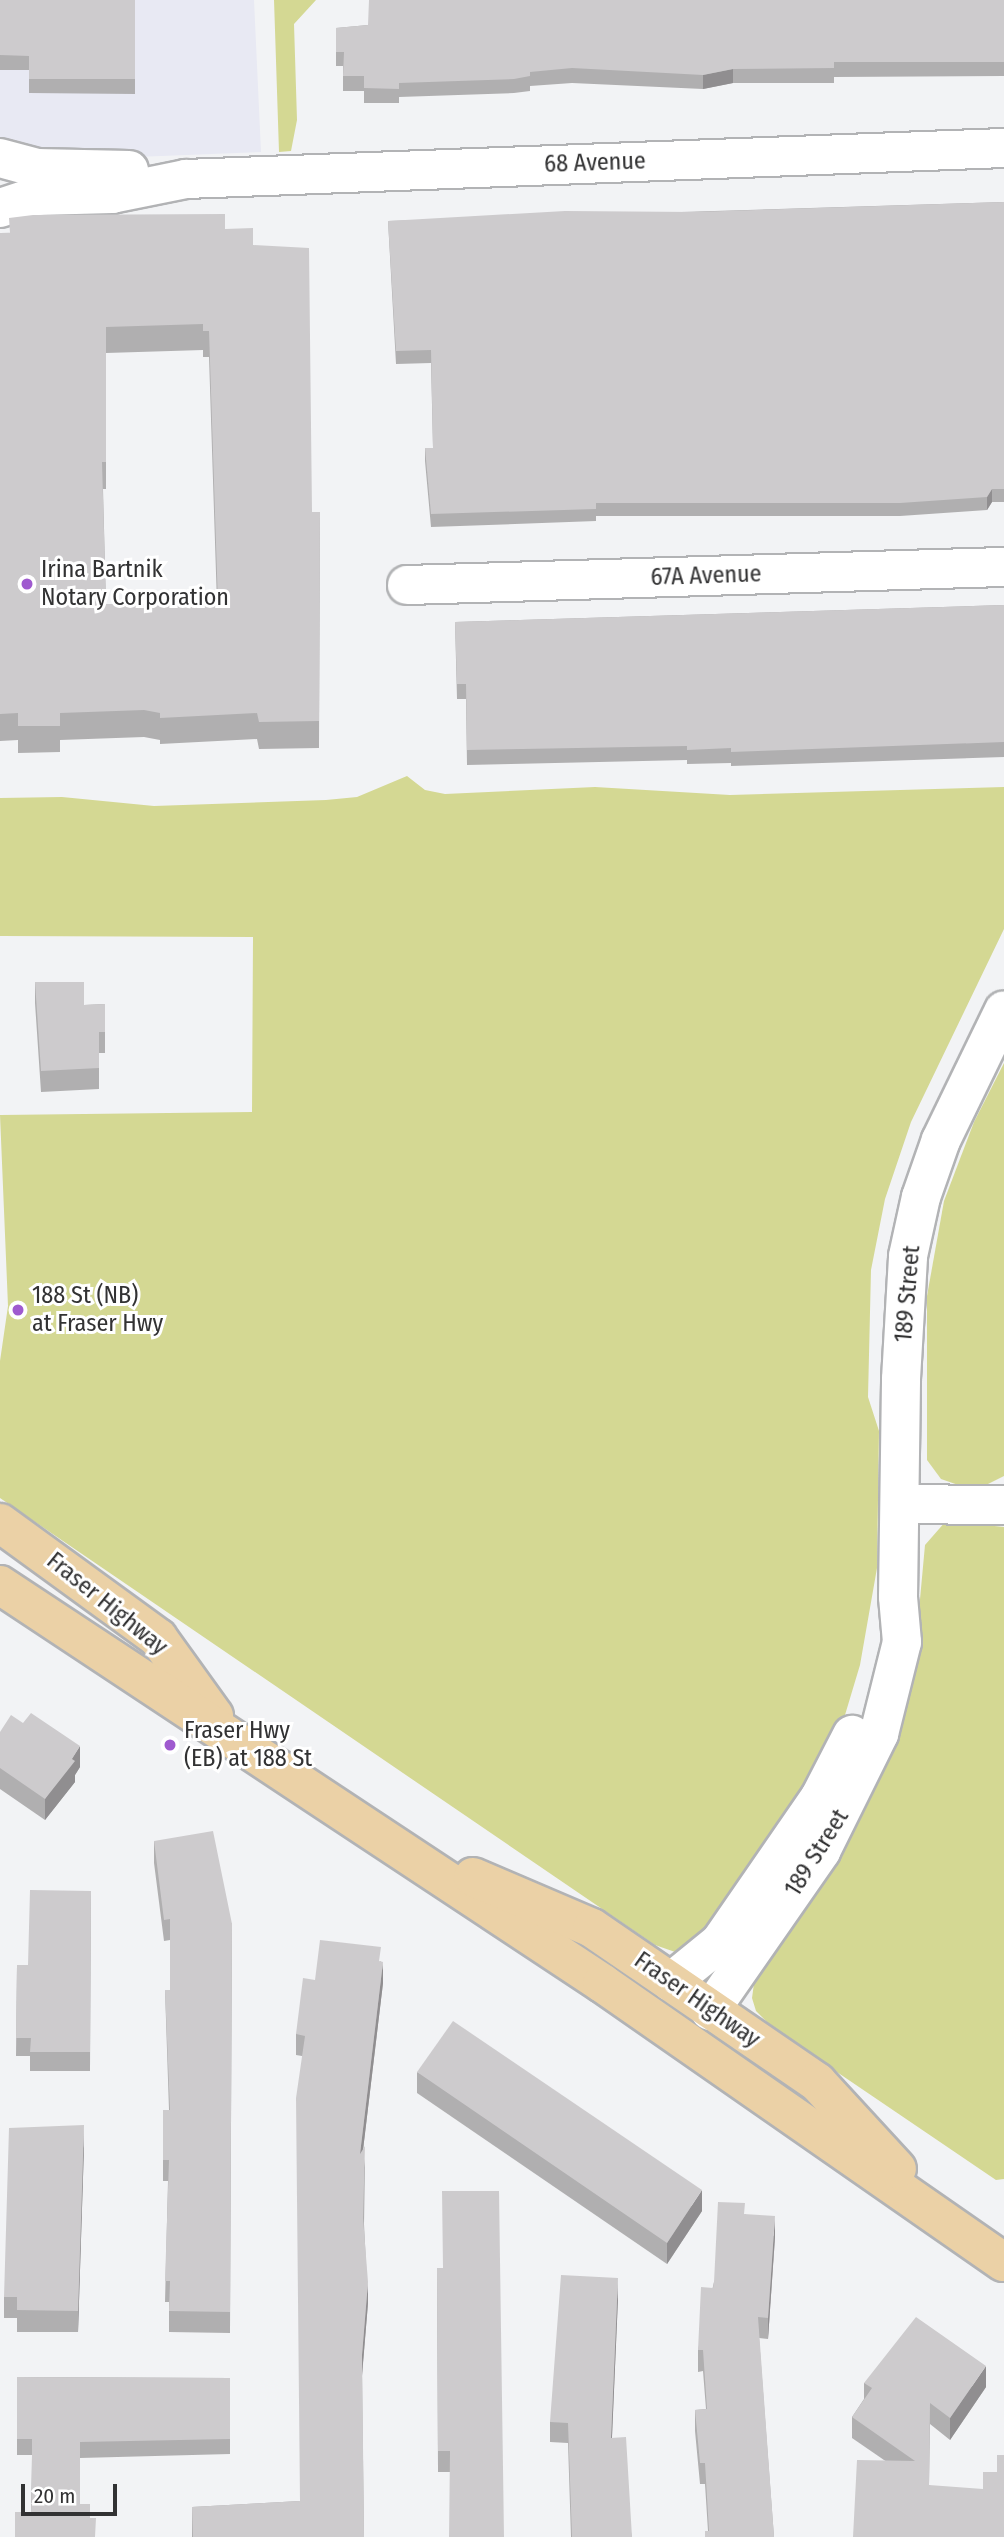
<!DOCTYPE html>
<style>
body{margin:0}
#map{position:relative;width:1004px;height:2537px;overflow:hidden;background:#f2f3f5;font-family:"Fira Sans Condensed",sans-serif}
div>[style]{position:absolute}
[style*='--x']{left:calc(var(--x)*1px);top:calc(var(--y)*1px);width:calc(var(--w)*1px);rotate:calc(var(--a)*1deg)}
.built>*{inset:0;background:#e8e9f3}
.green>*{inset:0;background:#d4d893}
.roads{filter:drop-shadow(2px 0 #b2b3b5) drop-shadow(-2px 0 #b2b3b5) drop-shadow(0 2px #b2b3b5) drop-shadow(0 -2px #b2b3b5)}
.minor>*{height:38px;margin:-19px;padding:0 19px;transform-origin:19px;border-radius:19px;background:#fff}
.major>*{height:38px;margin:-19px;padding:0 19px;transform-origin:19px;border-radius:19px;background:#ebd1a6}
.wall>*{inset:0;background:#b0afb0}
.shaded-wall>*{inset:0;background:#908e90}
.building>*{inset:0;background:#cdcbcd}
.dots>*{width:19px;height:19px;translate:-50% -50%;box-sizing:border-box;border:4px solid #fff;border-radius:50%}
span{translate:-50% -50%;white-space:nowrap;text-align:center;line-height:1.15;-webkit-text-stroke:6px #fff;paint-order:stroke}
.street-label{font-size:24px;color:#323233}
.poi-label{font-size:24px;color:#323233}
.left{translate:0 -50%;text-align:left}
.scale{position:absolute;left:21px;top:2484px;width:96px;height:32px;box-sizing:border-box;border:4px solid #323233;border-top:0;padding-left:9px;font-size:21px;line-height:24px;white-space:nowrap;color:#323233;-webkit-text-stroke:5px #fff;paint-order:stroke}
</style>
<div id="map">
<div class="built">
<div style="clip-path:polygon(0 0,254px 0,261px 152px,111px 158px,0 149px)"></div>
</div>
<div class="green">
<div style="clip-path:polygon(274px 0,316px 0,294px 24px,297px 120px,291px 151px,279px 152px)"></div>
<div style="clip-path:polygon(407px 776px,425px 790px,445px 794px,595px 787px,730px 795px,1004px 787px,1004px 929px,911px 1122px,885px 1199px,871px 1270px,868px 1397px,879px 1431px,877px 1568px,860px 1665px,845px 1715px,822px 1764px,715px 1930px,678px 1953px,655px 1945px,0 1498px,0 1361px,8px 1306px,0 1115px,252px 1112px,253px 937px,0 936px,0 798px,62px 797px,154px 806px,326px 800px,357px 797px)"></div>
<div style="clip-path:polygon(1004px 1063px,1004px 1476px,980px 1488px,967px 1488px,941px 1479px,927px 1460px,927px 1296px,944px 1201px,974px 1122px)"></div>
<div style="clip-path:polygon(946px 1521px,1004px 1527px,1004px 2179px,996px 2180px,775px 2030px,756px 2011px,752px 1998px,755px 1976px,914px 1664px,925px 1545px)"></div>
</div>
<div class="roads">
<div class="minor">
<div style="--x:0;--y:158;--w:38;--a:15"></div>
<div style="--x:37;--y:168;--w:92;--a:1.2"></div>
<div style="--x:0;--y:208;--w:40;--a:-18"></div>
<div style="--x:38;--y:196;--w:74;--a:-1.5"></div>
<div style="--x:112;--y:194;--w:76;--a:-11.5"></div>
<div style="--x:186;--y:179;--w:819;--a:-2.17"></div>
<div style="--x:407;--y:585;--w:597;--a:-1.73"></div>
<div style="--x:900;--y:1504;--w:104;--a:0.6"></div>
<div style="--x:671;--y:1982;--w:63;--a:-39.2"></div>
<div style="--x:720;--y:1942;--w:176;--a:-55.4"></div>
<div style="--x:820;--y:1797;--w:70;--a:-62.7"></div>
<div style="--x:710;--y:2011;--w:195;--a:-55.2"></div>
<div style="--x:821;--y:1851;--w:131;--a:-63.6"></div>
<div style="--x:879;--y:1734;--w:95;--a:-76"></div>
<div style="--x:902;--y:1642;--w:45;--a:-95.1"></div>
<div style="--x:898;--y:1597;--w:218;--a:-89.2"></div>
<div style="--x:901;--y:1379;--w:123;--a:-86.7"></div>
<div style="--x:908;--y:1256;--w:60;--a:-77.6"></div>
<div style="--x:921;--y:1197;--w:60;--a:-70.7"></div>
<div style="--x:941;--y:1140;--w:144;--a:-64.1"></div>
</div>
<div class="major">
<div style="--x:0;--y:1523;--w:195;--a:36"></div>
<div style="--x:158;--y:1638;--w:96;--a:54.3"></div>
<div style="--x:0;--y:1585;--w:722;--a:33.47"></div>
<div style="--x:602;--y:1983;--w:489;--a:34.8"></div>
<div style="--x:473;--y:1877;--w:129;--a:23.2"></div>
<div style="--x:592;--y:1928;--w:273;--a:34.4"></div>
<div style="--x:817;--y:2082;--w:118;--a:47.4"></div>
</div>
</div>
<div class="wall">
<div style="clip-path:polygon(0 0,135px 0,135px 94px,29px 93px,29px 70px,0 70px)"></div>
<div style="clip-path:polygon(1004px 0,1004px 76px,834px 77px,834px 83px,733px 83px,703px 89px,572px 83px,530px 86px,530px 91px,514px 93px,399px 97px,399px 103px,364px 103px,364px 91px,343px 91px,343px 66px,336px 66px,336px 28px,368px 25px)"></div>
<div style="clip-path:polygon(1004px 202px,1004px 502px,992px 502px,987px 510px,900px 516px,596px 516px,596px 521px,431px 527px,425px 461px,425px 448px,433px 448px,431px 363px,396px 364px,388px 221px)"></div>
<div style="clip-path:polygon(evenodd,225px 229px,253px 245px,312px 512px,320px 512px,319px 748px,259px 749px,257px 739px,160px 744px,160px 740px,144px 737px,60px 740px,60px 752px,18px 753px,18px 740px,0 741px,0 233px,225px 229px,203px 350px,203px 357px,209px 357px,217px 604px,106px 604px,103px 489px,106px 489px,106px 353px,203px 350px)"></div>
<div style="clip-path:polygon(1004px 605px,1004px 757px,731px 766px,731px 763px,687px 764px,687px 760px,467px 765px,466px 699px,457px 699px,455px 622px)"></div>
<div style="clip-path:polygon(35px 982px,84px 1005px,105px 1004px,105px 1053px,99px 1053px,99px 1089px,41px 1092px,35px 1003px)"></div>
<div style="clip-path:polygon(0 1732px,80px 1767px,75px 1775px,75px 1782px,45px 1820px,0 1789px)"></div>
<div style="clip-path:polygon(154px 1841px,232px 1924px,230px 2333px,169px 2332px,169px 2302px,165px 2302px,168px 2181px,163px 2181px,163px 2110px,169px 2110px,165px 1990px,170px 1990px,170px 1940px,164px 1941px,154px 1863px)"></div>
<div style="clip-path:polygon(91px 1891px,90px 2071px,30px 2071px,30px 2056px,16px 2056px,17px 1965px,28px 1965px)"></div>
<div style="clip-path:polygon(381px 1961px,383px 1983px,363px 2150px,365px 2167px,364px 2224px,368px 2303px,362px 2374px,364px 2537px,192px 2537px,192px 2507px,300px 2501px,302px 2056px,296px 2055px,296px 2034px)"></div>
<div style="clip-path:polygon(417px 2072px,702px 2211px,667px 2264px,417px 2093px)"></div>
<div style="clip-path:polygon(84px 2146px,78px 2332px,17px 2332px,17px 2318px,4px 2318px,4px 2297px)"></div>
<div style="clip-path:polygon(499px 2191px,450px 2512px,450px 2472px,438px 2472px,437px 2268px,443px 2268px)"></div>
<div style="clip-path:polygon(745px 2214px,775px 2237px,768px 2339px,759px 2338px,774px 2537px,708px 2531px,705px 2484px,700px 2484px,695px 2431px,695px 2410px,706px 2409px,703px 2371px,698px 2372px,698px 2350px,714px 2282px)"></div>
<div style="clip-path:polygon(618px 2298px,612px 2438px,632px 2537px,571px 2537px,568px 2443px,550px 2442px,550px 2422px)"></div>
<div style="clip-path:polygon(17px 2377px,230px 2378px,230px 2454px,80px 2458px,31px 2512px,32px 2455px,17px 2455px)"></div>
<div style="clip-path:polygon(864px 2383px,986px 2387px,950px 2440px,930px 2424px,929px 2485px,1004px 2537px,884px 2460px,852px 2438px,852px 2417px,864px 2399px)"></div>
</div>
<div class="shaded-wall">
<div style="clip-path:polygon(733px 69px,733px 83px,703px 89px,703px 75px)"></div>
<div style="clip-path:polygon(992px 489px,992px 502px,987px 510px,987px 497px)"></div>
<div style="clip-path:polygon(80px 1746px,80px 1767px,75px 1775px,75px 1782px,45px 1820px,45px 1799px)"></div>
<div style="clip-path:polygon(383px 1962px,383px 1983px,360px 2175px,360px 2154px)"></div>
<div style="clip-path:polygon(84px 2125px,84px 2146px,78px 2332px,78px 2311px)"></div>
<div style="clip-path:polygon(702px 2190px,702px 2211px,667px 2264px,667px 2243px)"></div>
<div style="clip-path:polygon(775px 2216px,775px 2237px,768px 2339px,768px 2318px)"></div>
<div style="clip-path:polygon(618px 2278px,618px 2298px,611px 2458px,611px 2438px)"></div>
<div style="clip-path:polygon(368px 2282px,368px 2303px,362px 2376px,362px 2355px)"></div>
<div style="clip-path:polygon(986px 2366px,986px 2387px,950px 2440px,950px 2418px)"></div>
</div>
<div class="building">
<div style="clip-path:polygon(0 0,135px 0,135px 79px,29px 79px,29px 56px,0 55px)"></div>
<div style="clip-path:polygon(369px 0,1004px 0,1004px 62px,834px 62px,834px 68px,733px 69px,703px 75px,572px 68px,530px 72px,530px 76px,514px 79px,399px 83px,399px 89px,364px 88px,364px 76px,343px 76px,344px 52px,336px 52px,336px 28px,368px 25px)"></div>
<div style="clip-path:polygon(1004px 202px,1004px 489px,992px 489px,987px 497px,900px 503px,596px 503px,596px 509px,431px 514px,425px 448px,433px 448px,431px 350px,396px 351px,388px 221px,565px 211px,694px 212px)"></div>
<div style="clip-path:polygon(evenodd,225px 214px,225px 229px,253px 228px,253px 245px,309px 248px,312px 512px,320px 512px,319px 721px,259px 722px,257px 713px,160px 718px,160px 713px,144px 710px,60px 713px,60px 726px,18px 726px,18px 713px,0 714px,0 233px,10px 233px,9px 218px,33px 215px,225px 214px,203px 324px,203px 331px,209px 331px,218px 604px,106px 604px,102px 462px,106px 462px,106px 327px,203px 324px)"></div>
<div style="clip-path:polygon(1004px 605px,1004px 742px,731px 752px,731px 748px,687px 750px,687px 746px,467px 750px,466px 684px,457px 684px,455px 622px)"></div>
<div style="clip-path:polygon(35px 982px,84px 982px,84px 1005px,105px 1004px,105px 1032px,99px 1032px,99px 1068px,41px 1071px)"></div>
<div style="clip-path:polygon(31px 1713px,80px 1746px,72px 1759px,75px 1761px,45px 1799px,0 1768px,0 1732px,11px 1715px,23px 1723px)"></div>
<div style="clip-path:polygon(213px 1831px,232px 1924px,230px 2312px,169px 2311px,170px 2281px,165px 2281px,169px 2160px,163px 2160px,163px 2110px,170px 2110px,165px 1990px,170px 1990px,170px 1919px,164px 1920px,154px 1841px)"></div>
<div style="clip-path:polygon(30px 1890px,91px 1891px,90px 2052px,30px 2052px,31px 2038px,16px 2038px,17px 1965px,28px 1965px)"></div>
<div style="clip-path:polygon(320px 1940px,381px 1947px,379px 1961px,383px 1962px,360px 2154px,365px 2146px,363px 2218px,368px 2282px,362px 2355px,364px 2537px,193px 2537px,192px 2507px,300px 2501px,296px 2098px,305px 2036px,296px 2034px,303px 1978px,315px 1980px)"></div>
<div style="clip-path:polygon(453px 2021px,702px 2190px,667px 2243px,417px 2072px)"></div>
<div style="clip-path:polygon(84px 2125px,78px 2311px,17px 2310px,17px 2297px,4px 2297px,9px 2128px)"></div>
<div style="clip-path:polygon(442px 2191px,499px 2191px,504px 2537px,449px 2537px,450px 2451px,438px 2451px,437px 2268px,443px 2268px)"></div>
<div style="clip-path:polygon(718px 2202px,745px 2203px,744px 2214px,775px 2216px,768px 2318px,758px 2317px,774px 2537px,705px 2537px,705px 2531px,709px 2531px,705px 2463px,700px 2463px,695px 2410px,707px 2409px,703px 2350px,698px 2350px,701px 2287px,713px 2288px,714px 2282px)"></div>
<div style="clip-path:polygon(561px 2275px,618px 2278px,611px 2438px,626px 2437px,632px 2537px,572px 2537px,568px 2423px,550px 2422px)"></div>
<div style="clip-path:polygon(916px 2317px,986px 2366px,950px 2418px,930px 2403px,929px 2485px,983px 2489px,983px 2472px,997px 2472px,997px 2455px,1004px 2455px,1004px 2537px,853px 2537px,857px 2460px,915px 2461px,852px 2417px,872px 2388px,864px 2383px)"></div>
<div style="clip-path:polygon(17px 2377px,230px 2378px,230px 2439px,80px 2442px,80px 2504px,90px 2504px,90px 2518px,96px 2518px,95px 2537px,15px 2537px,15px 2512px,31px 2512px,32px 2489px,32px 2439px,17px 2439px)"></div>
</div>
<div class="dots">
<div style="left:27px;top:584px;background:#9f5acf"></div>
<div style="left:18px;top:1310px;background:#9f5acf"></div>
<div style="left:170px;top:1745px;background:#9f5acf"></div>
</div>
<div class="street-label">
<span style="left:595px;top:163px;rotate:-2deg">68 Avenue</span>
<span style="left:706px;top:576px;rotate:-2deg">67A Avenue</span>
<span style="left:908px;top:1294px;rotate:-85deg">189 Street</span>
<span style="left:107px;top:1604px;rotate:39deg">Fraser Highway</span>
<span style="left:817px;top:1853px;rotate:-58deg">189 Street</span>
<span style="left:697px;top:2000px;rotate:35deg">Fraser Highway</span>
</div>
<div class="poi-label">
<span class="left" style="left:41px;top:584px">Irina Bartnik<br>Notary Corporation</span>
<span class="left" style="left:32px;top:1310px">188 St (NB)<br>at Fraser Hwy</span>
<span class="left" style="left:184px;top:1745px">Fraser Hwy<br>(EB) at 188 St</span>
</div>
<div class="scale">20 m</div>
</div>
